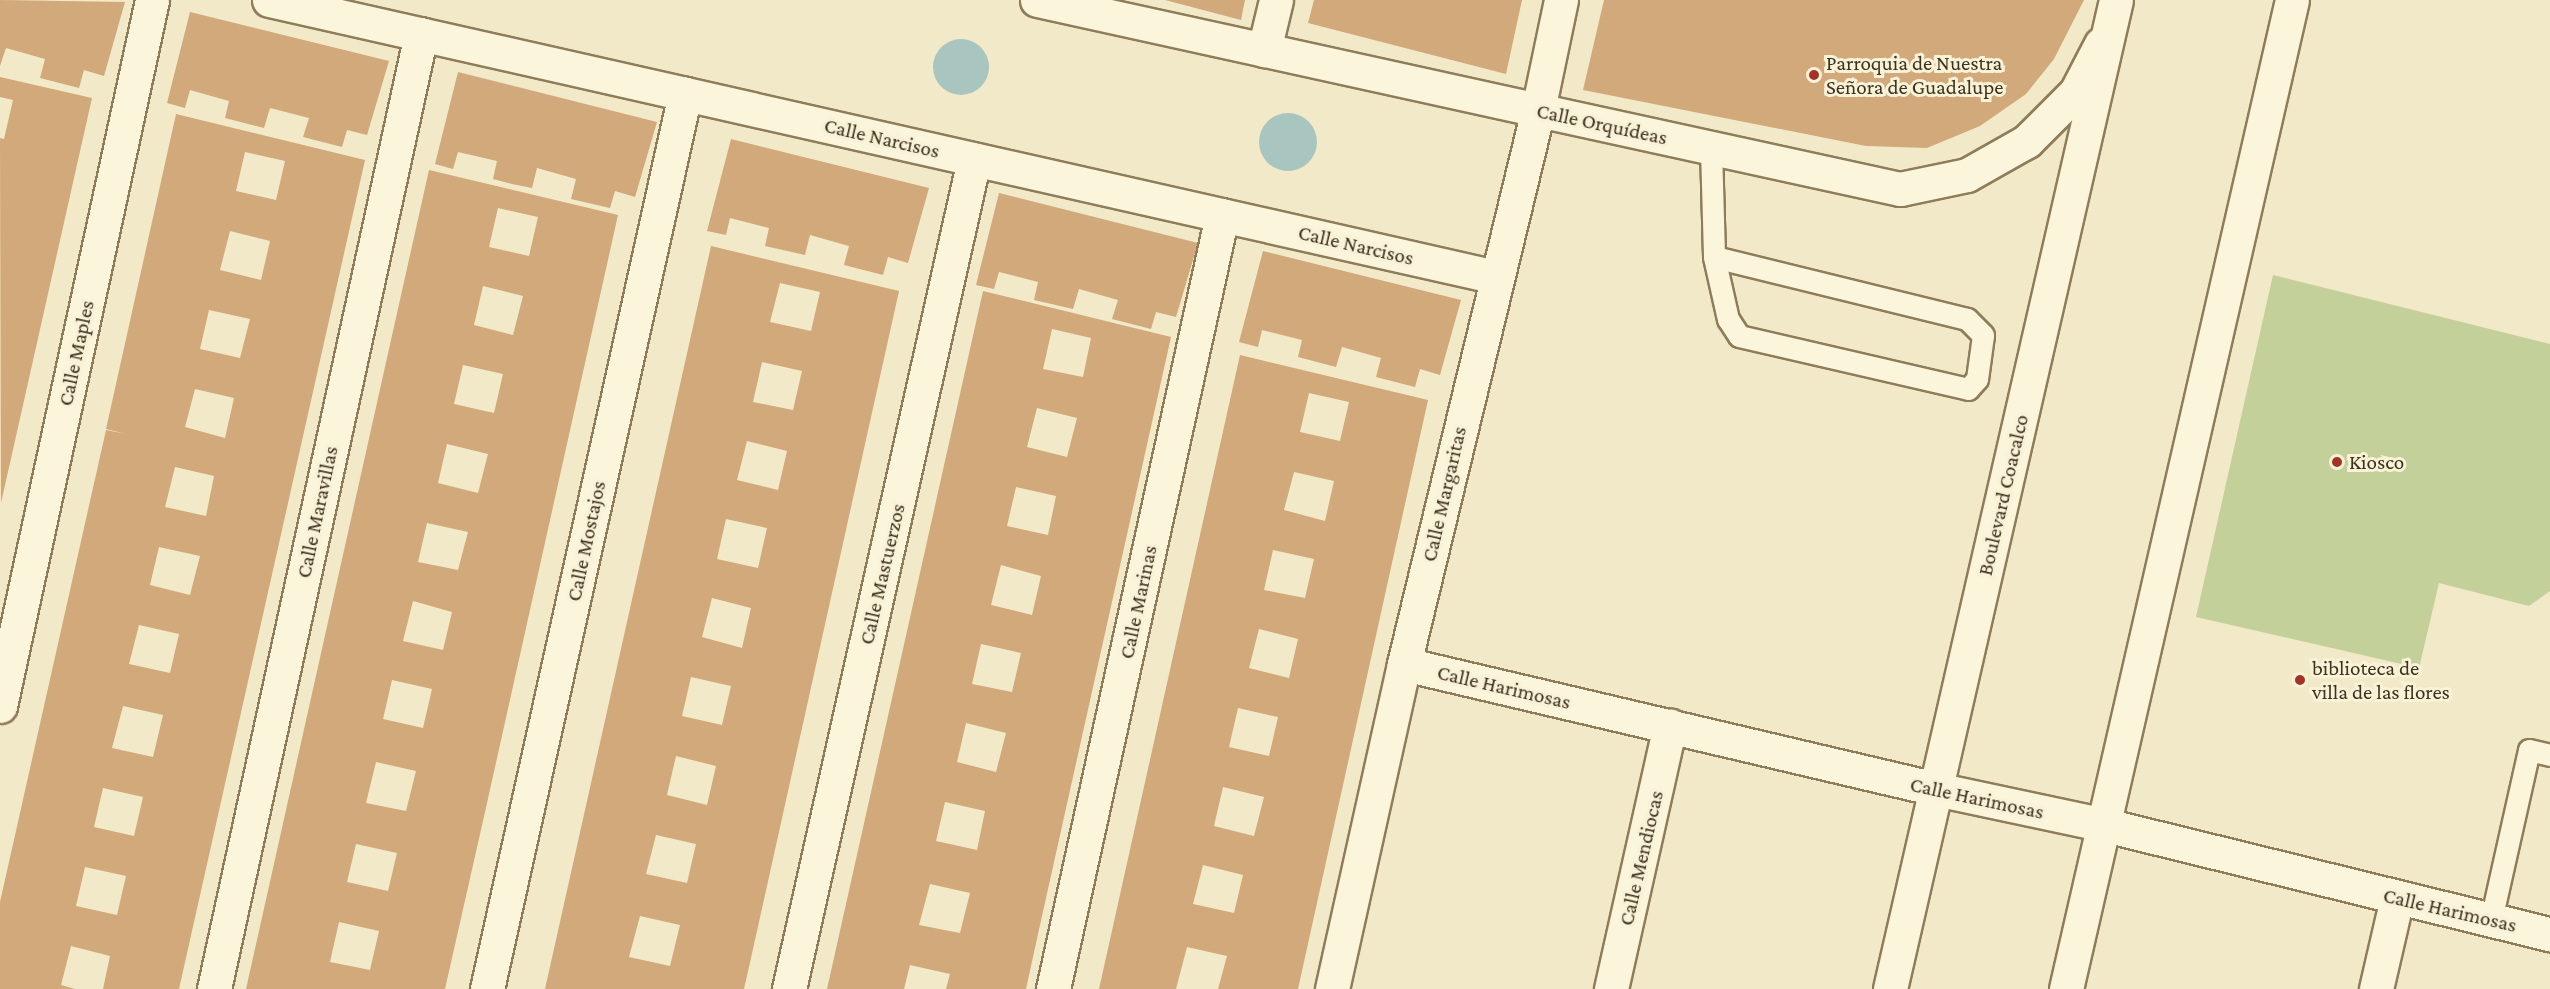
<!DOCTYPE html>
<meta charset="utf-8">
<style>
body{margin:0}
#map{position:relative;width:2550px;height:989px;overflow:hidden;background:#f1e9c7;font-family:"Crimson Pro",serif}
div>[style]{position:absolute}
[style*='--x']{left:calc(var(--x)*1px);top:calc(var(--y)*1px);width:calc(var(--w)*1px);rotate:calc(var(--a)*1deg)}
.green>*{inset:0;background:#c3d099}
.water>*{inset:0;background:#a8c5c0}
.round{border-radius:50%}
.building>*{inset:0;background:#d1a97a}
.roads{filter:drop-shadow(2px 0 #8e7c5a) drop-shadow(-2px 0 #8e7c5a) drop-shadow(0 2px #8e7c5a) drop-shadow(0 -2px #8e7c5a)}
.service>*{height:21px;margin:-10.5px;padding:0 10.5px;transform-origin:10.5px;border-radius:10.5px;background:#fbf5db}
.minor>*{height:33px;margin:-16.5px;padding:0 16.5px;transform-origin:16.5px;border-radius:16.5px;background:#fbf5db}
.tertiary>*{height:33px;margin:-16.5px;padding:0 16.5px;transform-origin:16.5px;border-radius:16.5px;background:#fbf5db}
.secondary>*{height:33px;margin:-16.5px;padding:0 16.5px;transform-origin:16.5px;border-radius:16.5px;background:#fbf5db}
.dots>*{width:16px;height:16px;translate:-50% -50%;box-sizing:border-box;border:3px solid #f8f2d7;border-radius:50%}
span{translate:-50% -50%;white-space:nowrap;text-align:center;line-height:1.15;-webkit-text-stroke:6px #f8f2d7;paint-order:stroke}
.poi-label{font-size:21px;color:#3e311f}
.left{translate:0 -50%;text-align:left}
.street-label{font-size:21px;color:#3e311f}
</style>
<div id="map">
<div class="green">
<div style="clip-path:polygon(2273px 275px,2550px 344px,2550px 591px,2529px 606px,2439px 583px,2419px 668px,2196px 617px)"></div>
</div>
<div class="water">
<div class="round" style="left:933px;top:39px;width:56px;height:56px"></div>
<div class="round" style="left:1259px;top:113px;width:58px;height:58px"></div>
</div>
<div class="building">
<div style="clip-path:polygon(0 0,125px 2px,104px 76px,84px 70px,79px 88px,40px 78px,45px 59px,6px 48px,0 66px)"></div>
<div style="clip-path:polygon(1165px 0,1245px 0,1241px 20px)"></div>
<div style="clip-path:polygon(1314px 0,1522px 0,1506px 74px,1308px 23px)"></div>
<div style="clip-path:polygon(1604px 0,2084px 0,2054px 59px,2026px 94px,1980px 126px,1927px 148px,1866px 146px,1583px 90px)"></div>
<div style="clip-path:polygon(190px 12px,389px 61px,367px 135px,347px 130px,342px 147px,303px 137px,309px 118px,270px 108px,264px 128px,225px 118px,229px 101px,190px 90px,185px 108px,167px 103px)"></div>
<div style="clip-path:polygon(458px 72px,657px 122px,635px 197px,615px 191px,610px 208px,571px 199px,576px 179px,537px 168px,532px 188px,512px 184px,493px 179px,497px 161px,458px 152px,453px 169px,435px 164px)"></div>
<div style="clip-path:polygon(0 77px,92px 98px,1px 503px,0 138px,4px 139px,13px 100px,0 97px)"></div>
<div style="clip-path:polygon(evenodd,176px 114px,365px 160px,179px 989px,103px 989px,110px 956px,71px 946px,61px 985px,75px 989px,0 989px,0 902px,106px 430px,126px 434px,106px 429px,176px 114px,245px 152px,285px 161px,276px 200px,236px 191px,245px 152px,176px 114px,230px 231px,270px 241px,261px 280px,220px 270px,230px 231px,176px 114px,209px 310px,250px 319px,240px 358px,200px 349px,209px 310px,176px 114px,195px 389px,234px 398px,225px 438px,185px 427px,195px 389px,176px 114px,175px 467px,214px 476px,206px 516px,165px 507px,175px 467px,176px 114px,159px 547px,200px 556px,190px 595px,150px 585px,159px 547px,176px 114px,139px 625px,179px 634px,170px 673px,129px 664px,139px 625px,176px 114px,123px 706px,163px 715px,153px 757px,112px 748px,123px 706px,176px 114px,103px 788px,143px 797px,134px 836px,94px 827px,103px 788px,176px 114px,85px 867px,126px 876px,117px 915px,76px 906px,85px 867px)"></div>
<div style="clip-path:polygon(731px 139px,929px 188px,908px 263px,888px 257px,883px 275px,844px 265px,849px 246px,810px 235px,805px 255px,765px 246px,769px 228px,730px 218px,726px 235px,707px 231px)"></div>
<div style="clip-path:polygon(evenodd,429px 170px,618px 215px,485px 812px,445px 989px,246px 989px,429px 170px,498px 208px,538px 217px,529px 256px,489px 247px,498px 208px,429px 170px,483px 286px,523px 296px,513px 335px,474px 325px,483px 286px,429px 170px,463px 365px,503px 374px,494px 413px,454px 404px,463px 365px,429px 170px,447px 444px,488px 454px,478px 493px,438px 483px,447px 444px,429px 170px,427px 523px,468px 532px,458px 570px,418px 562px,427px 523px,429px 170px,413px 601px,452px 612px,443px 650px,403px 641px,413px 601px,429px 170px,392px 680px,432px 689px,423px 728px,383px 719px,392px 680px,429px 170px,376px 762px,416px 771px,406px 811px,366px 803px,376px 762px,429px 170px,356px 844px,397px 853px,388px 891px,347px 882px,356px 844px,429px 170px,339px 922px,379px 931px,370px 970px,330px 962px,339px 922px)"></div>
<div style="clip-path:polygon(999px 193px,1198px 243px,1176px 317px,1156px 312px,1151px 329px,1112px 319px,1118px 300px,1079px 289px,1073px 309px,1034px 300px,1038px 282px,999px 272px,994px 289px,976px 285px)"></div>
<div style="clip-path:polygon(evenodd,711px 246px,899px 291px,749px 967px,744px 989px,545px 989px,711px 246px,780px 283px,820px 292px,811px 331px,770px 322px,780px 283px,711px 246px,762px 362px,802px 371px,793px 410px,753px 402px,762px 362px,711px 246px,747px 441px,787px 451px,778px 490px,737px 480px,747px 441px,711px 246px,726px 519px,767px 528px,758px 568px,717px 559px,726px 519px,711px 246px,712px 598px,751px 608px,742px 648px,702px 637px,712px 598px,711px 246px,691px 677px,731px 686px,722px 725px,682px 716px,691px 677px,711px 246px,676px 756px,716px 766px,707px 805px,667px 795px,676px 756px,711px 246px,656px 835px,696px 844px,687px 883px,646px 874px,656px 835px,711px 246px,640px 916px,680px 925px,670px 966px,629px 957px,640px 916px)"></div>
<div style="clip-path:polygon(1263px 251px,1461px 300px,1440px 375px,1420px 369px,1415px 387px,1376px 377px,1381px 358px,1342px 347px,1336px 367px,1298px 357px,1302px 340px,1262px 330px,1258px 347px,1239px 342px)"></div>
<div style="clip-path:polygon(evenodd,983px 291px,1171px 337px,1038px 934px,1026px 989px,946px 989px,950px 974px,910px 965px,904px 989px,827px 989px,983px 291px,1052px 329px,1091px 338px,1083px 377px,1043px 369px,1052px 329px,983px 291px,1037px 408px,1077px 418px,1067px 457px,1027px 447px,1037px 408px,983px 291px,1016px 487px,1056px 496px,1048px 535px,1007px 526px,1016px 487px,983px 291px,1001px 565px,1041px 576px,1032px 615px,991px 605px,1001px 565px,983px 291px,981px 644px,1021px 653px,1012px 692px,972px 684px,981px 644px,983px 291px,966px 723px,1006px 733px,996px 772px,957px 762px,966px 723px,983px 291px,945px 802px,985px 811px,977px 850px,936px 841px,945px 802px,983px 291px,930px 884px,970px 893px,960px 933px,919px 925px,930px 884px)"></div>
<div style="clip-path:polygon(evenodd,1240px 355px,1428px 400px,1298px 989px,1218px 989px,1227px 956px,1187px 947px,1176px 989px,1099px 989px,1240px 355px,1309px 393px,1349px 402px,1340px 441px,1300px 432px,1309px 393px,1240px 355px,1294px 472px,1334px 481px,1325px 521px,1284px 510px,1294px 472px,1240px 355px,1273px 550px,1314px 559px,1305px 598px,1264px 590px,1273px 550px,1240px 355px,1259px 629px,1298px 639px,1289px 678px,1249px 668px,1259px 629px,1240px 355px,1238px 708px,1278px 717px,1269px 756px,1229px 747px,1238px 708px,1240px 355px,1223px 787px,1264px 797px,1254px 836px,1214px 826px,1223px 787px,1240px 355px,1203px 865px,1243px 875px,1234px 913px,1193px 904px,1203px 865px)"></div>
</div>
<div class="roads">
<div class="service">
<div style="--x:1711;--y:148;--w:109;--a:88.4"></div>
<div style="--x:1714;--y:257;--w:64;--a:77.3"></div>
<div style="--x:1728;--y:319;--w:20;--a:57"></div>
<div style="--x:1739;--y:336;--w:235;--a:13"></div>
<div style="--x:1968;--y:389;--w:13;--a:-48"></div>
<div style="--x:1977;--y:379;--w:44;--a:-82.2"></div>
<div style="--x:1983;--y:335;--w:23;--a:-135"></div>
<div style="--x:1967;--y:319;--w:260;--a:-166.2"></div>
<div style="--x:2491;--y:920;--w:174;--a:-77.4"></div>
<div style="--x:2529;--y:750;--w:22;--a:13"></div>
</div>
<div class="minor">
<div style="--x:1264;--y:50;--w:51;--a:-76.5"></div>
<div style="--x:1538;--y:110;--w:371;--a:12.3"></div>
<div style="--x:1900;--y:189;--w:68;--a:-11.8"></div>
<div style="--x:1967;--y:175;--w:69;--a:-29.5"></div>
<div style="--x:2027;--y:141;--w:69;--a:-45"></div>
<div style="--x:2076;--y:92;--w:54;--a:-62.5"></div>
<div style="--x:0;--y:706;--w:722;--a:-77.85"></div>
<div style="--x:214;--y:989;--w:977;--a:-77.77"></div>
<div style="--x:487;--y:989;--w:917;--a:-77.53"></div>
<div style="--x:789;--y:989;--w:850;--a:-77.43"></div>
<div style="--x:1053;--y:989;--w:792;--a:-77.68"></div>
<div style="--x:1332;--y:989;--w:333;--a:-77.5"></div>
<div style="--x:1611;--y:989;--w:270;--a:-77.4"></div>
<div style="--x:2376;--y:989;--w:93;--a:-77"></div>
</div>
<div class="tertiary">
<div style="--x:269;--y:0;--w:1258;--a:12.72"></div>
<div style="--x:1037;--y:0;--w:513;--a:12.38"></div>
<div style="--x:1561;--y:0;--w:112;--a:101.8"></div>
<div style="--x:1538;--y:110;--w:570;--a:103.6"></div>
<div style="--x:1404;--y:664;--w:546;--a:13.22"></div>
<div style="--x:1936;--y:789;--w:169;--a:12"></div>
<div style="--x:2101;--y:824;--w:462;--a:13.8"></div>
</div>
<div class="secondary">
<div style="--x:1890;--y:989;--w:1014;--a:-77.13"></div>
<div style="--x:2066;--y:989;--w:1014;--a:-77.13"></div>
</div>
</div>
<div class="dots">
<div style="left:1814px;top:75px;background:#a13427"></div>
<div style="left:2337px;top:462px;background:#a13427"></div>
<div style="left:2300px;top:680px;background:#a13427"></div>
</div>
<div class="poi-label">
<span class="left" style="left:1826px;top:75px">Parroquia de Nuestra<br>Señora de Guadalupe</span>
<span class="left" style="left:2349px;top:462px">Kiosco</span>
<span class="left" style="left:2312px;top:680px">biblioteca de<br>villa de las flores</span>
</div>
<div class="street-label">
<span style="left:1602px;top:124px;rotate:12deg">Calle Orquídeas</span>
<span style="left:882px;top:138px;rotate:13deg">Calle Narcisos</span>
<span style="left:1356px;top:245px;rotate:13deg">Calle Narcisos</span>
<span style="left:76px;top:353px;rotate:-78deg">Calle Maples</span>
<span style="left:1444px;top:494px;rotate:-77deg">Calle Margaritas</span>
<span style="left:2003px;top:495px;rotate:-77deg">Boulevard Coacalco</span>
<span style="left:317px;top:512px;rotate:-78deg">Calle Maravillas</span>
<span style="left:586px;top:541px;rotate:-78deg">Calle Mostajos</span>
<span style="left:882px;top:574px;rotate:-77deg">Calle Mastuerzos</span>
<span style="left:1138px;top:602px;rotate:-78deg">Calle Marinas</span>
<span style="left:1504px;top:687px;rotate:13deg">Calle Harimosas</span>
<span style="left:1977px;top:798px;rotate:12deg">Calle Harimosas</span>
<span style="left:1641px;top:858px;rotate:-77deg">Calle Mendiocas</span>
<span style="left:2450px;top:910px;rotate:13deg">Calle Harimosas</span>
</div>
</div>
